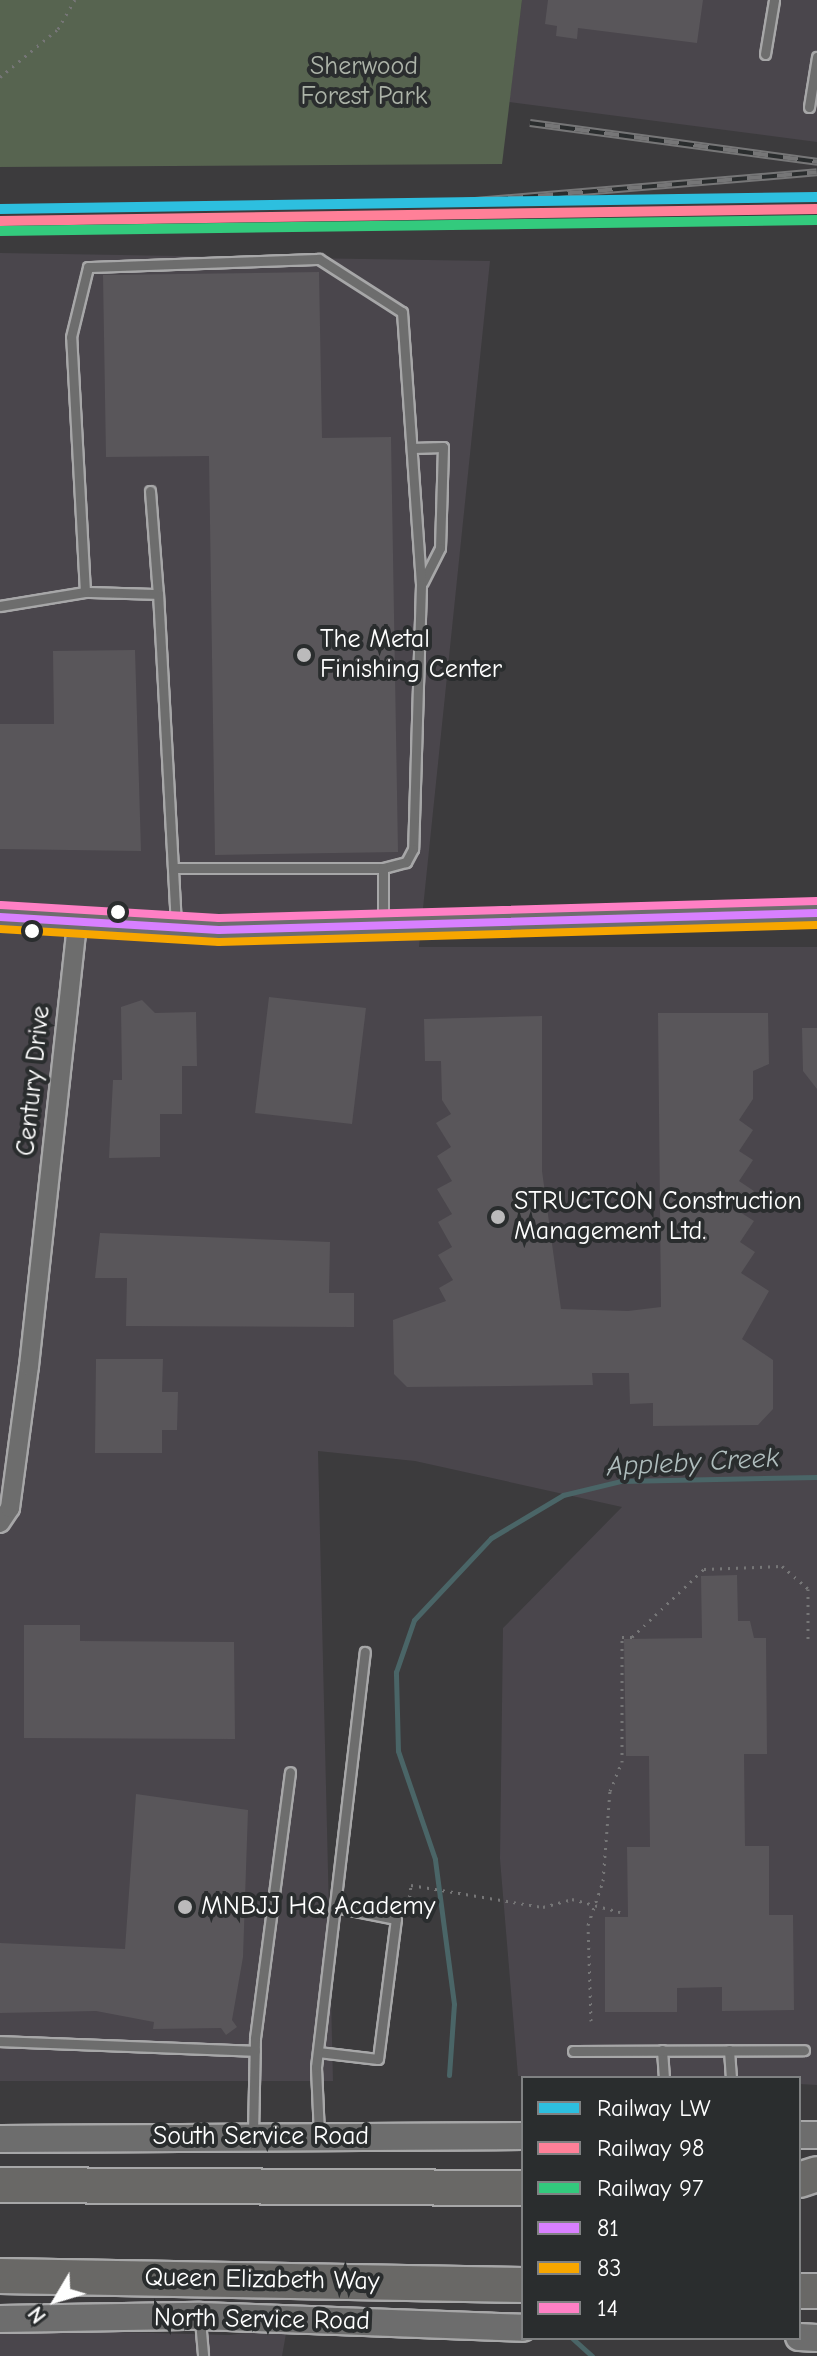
<!DOCTYPE html>
<style>
body{margin:0}
#map{position:relative;width:817px;height:2356px;overflow:hidden;background:#3c3b3d;font-family:"Comic Neue",sans-serif}
div>[style]{position:absolute}
[style*='--x']{left:calc(var(--x)*1px);top:calc(var(--y)*1px);width:calc(var(--w)*1px);rotate:calc(var(--a)*1deg)}
.built>*{inset:0;background:#4a464c}
.green>*{inset:0;background:#576450}
.stream>*{height:5px;margin:-2.5px;padding:0 2.5px;transform-origin:2.5px;border-radius:2.5px;background:#4a6567}
.building>*{inset:0;background:#59565a}
.path>*{height:3px;margin-top:-1.5px;transform-origin:0;background:repeating-linear-gradient(90deg,#767677 0 2px,transparent 0 8px)}
.roads{filter:drop-shadow(2px 0 #a7a7a8) drop-shadow(-2px 0 #a7a7a8) drop-shadow(0 2px #a7a7a8) drop-shadow(0 -2px #a7a7a8)}
.lane>*{height:9px;margin:-4.5px;padding:0 4.5px;transform-origin:4.5px;border-radius:4.5px;background:#6d6d6d}
.street>*{height:18px;margin:-9px;padding:0 9px;transform-origin:9px;border-radius:9px;background:#6d6d6d}
.secondary>*{height:26px;margin:-13px;padding:0 13px;transform-origin:13px;border-radius:13px;background:#6d6d6d}
.highway>*{height:34px;margin:-17px;padding:0 17px;transform-origin:17px;border-radius:17px;background:#696866}
.rail>*{height:8px;margin-top:-4px;transform-origin:0;background:repeating-linear-gradient(90deg,#2a2d2e 0 15px,#767677 0 30px);box-sizing:border-box;border-block:2px solid #767677}
.bus-1>*{height:8px;margin:-4px;padding:0 4px;transform-origin:4px;border-radius:4px;background:#d880ff}
.bus-2>*{height:8px;margin:-4px;padding:0 4px;transform-origin:4px;border-radius:4px;background:#f7a600}
.bus-3>*{height:8px;margin:-4px;padding:0 4px;transform-origin:4px;border-radius:4px;background:#ff80c5}
.rail-1>*{height:10px;margin:-5px;padding:0 5px;transform-origin:5px;border-radius:5px;background:#2dbfdf}
.rail-2>*{height:10px;margin:-5px;padding:0 5px;transform-origin:5px;border-radius:5px;background:#ff8098}
.rail-3>*{height:10px;margin:-5px;padding:0 5px;transform-origin:5px;border-radius:5px;background:#33ca7d}
.dots>*{width:22px;height:22px;translate:-50% -50%;box-sizing:border-box;border:4px solid #2a2d2e;border-radius:50%}
span{translate:-50% -50%;white-space:nowrap;text-align:center;line-height:1.15;-webkit-text-stroke:8px #2a2d2e;paint-order:stroke}
.park-label{font-size:26px;color:#adb4a9}
.poi-label{font-size:26px;color:#fff}
.left{translate:0 -50%;text-align:left}
.street-label{font-size:26px;color:#fff}
.water-label{font-size:28px;color:#aebcbc;font-style:italic}
.legend{position:absolute;left:521px;top:2076px;width:280px;height:264px;box-sizing:border-box;background:#2a2d2e;border:2px solid #7f8182;margin:0;padding:10px 14px;list-style:none;font-size:24px;color:#fff}
.legend li{display:flex;align-items:center;gap:16px;height:40px}
.legend b{width:40px;border:2px solid #7f8182}
.north{position:absolute;left:16px;top:2260px;width:80px;height:80px;-webkit-text-stroke:6px #2a2d2e;paint-order:stroke;rotate:232deg;font-size:22px;font-weight:700;line-height:32px;text-align:center;color:#fff}
.north::after{content:'';display:block;margin:auto;width:28px;height:36px;background:#fff;clip-path:polygon(50% 0,100% 100%,50% 72%,0 100%)}
</style>
<div id="map">
<div class="built">
<div style="clip-path:polygon(522px 0,817px 0,817px 142px,509px 102px)"></div>
<div style="clip-path:polygon(0 253px,490px 261px,419px 947px,817px 947px,817px 2085px,799px 2084px,799px 2078px,518px 2076px,500px 1859px,503px 1628px,622px 1507px,415px 1461px,318px 1451px,333px 2081px,0 2081px)"></div>
<div style="clip-path:polygon(287px 2328px,282px 2356px,0 2356px,0 2329px,229px 2335px)"></div>
</div>
<div class="green">
<div style="clip-path:polygon(0 0,522px 0,502px 164px,0 167px)"></div>
</div>
<div class="stream">
<div style="--x:449;--y:2075;--w:71;--a:-86"></div>
<div style="--x:454;--y:2004;--w:146;--a:-97.5"></div>
<div style="--x:435;--y:1859;--w:114;--a:-108.9"></div>
<div style="--x:398;--y:1751;--w:79;--a:-91.5"></div>
<div style="--x:396;--y:1672;--w:55;--a:-70.9"></div>
<div style="--x:414;--y:1620;--w:112;--a:-46.8"></div>
<div style="--x:491;--y:1538;--w:84;--a:-30.8"></div>
<div style="--x:563;--y:1495;--w:60;--a:-13.6"></div>
<div style="--x:621;--y:1481;--w:196;--a:-1.2"></div>
<div style="--x:572;--y:2338;--w:27;--a:42"></div>
</div>
<div class="building">
<div style="clip-path:polygon(548px 0,703px 0,697px 43px,578px 28px,577px 39px,556px 36px,557px 26px,545px 24px)"></div>
<div style="clip-path:polygon(319px 272px,322px 438px,391px 437px,398px 852px,215px 855px,209px 456px,106px 457px,103px 275px)"></div>
<div style="clip-path:polygon(135px 650px,141px 851px,0 849px,0 724px,54px 724px,53px 651px)"></div>
<div style="clip-path:polygon(269px 997px,366px 1008px,352px 1124px,255px 1113px)"></div>
<div style="clip-path:polygon(142px 1000px,155px 1013px,196px 1012px,197px 1066px,182px 1066px,182px 1114px,160px 1114px,160px 1157px,109px 1158px,113px 1080px,122px 1080px,121px 1007px)"></div>
<div style="clip-path:polygon(658px 1013px,768px 1013px,769px 1064px,753px 1071px,753px 1099px,739px 1120px,753px 1130px,739px 1151px,753px 1160px,739px 1181px,754px 1191px,740px 1212px,754px 1221px,740px 1242px,755px 1252px,741px 1273px,769px 1291px,742px 1339px,773px 1360px,773px 1409px,758px 1425px,653px 1426px,653px 1403px,630px 1404px,629px 1373px,592px 1373px,593px 1385px,407px 1387px,394px 1374px,393px 1320px,446px 1301px,439px 1288px,453px 1280px,438px 1255px,452px 1247px,438px 1222px,452px 1214px,437px 1189px,452px 1181px,437px 1156px,451px 1147px,436px 1123px,451px 1114px,442px 1100px,441px 1061px,425px 1061px,424px 1019px,542px 1016px,542px 1171px,561px 1309px,628px 1311px,661px 1307px)"></div>
<div style="clip-path:polygon(802px 1028px,817px 1028px,817px 1089px,803px 1071px)"></div>
<div style="clip-path:polygon(100px 1233px,330px 1242px,329px 1293px,354px 1293px,354px 1327px,126px 1326px,127px 1278px,95px 1278px)"></div>
<div style="clip-path:polygon(96px 1359px,163px 1359px,162px 1392px,178px 1392px,177px 1430px,162px 1430px,162px 1453px,95px 1453px)"></div>
<div style="clip-path:polygon(737px 1575px,738px 1621px,750px 1621px,754px 1638px,766px 1638px,767px 1754px,744px 1754px,745px 1846px,769px 1846px,769px 1915px,793px 1915px,794px 2010px,722px 2011px,722px 1987px,677px 1988px,677px 2012px,605px 2012px,605px 1917px,628px 1917px,627px 1847px,650px 1847px,649px 1756px,626px 1756px,624px 1639px,702px 1638px,701px 1576px)"></div>
<div style="clip-path:polygon(24px 1625px,80px 1625px,80px 1641px,234px 1642px,235px 1739px,24px 1738px)"></div>
<div style="clip-path:polygon(136px 1794px,248px 1810px,243px 1957px,232px 2020px,237px 2027px,226px 2035px,221px 2028px,153px 2029px,154px 2022px,96px 2011px,0 2013px,0 1943px,125px 1949px)"></div>
</div>
<div class="path">
<div style="--x:0;--y:77;--w:75;--a:-39.6"></div>
<div style="--x:58;--y:29;--w:34;--a:-60"></div>
<div style="--x:408;--y:1913;--w:28;--a:-84"></div>
<div style="--x:411;--y:1885;--w:134;--a:9.5"></div>
<div style="--x:543;--y:1907;--w:30;--a:-15"></div>
<div style="--x:572;--y:1899;--w:50;--a:15.2"></div>
<div style="--x:591;--y:2021;--w:96;--a:-91.8"></div>
<div style="--x:588;--y:1925;--w:46;--a:-71.2"></div>
<div style="--x:603;--y:1881;--w:90;--a:-85.6"></div>
<div style="--x:610;--y:1791;--w:31;--a:-68"></div>
<div style="--x:622;--y:1762;--w:125;--a:-90"></div>
<div style="--x:622;--y:1637;--w:10;--a:0"></div>
<div style="--x:632;--y:1637;--w:99;--a:-43.4"></div>
<div style="--x:704;--y:1569;--w:78;--a:-2.2"></div>
<div style="--x:782;--y:1566;--w:35;--a:41"></div>
<div style="--x:808;--y:1589;--w:50;--a:90"></div>
</div>
<div class="roads">
<div class="lane">
<div style="--x:765;--y:54;--w:55;--a:-80.5"></div>
<div style="--x:809;--y:107;--w:51;--a:-80.9"></div>
<div style="--x:412;--y:448;--w:31;--a:-2"></div>
<div style="--x:443;--y:447;--w:101;--a:91.7"></div>
<div style="--x:440;--y:548;--w:38;--a:117"></div>
<div style="--x:150;--y:491;--w:103;--a:85.6"></div>
<div style="--x:0;--y:606;--w:86;--a:-9.4"></div>
<div style="--x:174;--y:868;--w:209;--a:0"></div>
<div style="--x:176;--y:925;--w:331;--a:-93.1"></div>
<div style="--x:158;--y:594;--w:73;--a:-178.4"></div>
<div style="--x:85;--y:592;--w:255;--a:-93.1"></div>
<div style="--x:71;--y:337;--w:72;--a:-76.3"></div>
<div style="--x:88;--y:267;--w:231;--a:-2"></div>
<div style="--x:319;--y:259;--w:98;--a:32.6"></div>
<div style="--x:402;--y:312;--w:274;--a:86"></div>
<div style="--x:421;--y:585;--w:264;--a:91.7"></div>
<div style="--x:413;--y:849;--w:15;--a:118"></div>
<div style="--x:406;--y:862;--w:24;--a:165"></div>
<div style="--x:383;--y:868;--w:54;--a:90"></div>
<div style="--x:0;--y:2041;--w:255;--a:2.2"></div>
<div style="--x:662;--y:2050;--w:28;--a:86"></div>
<div style="--x:729;--y:2050;--w:28;--a:86"></div>
<div style="--x:573;--y:2051;--w:231;--a:-0.2"></div>
<div style="--x:318;--y:2052;--w:60;--a:6.7"></div>
<div style="--x:378;--y:2059;--w:141;--a:-82.7"></div>
<div style="--x:396;--y:1919;--w:62;--a:-168.9"></div>
<div style="--x:253;--y:2134;--w:96;--a:-88.8"></div>
<div style="--x:255;--y:2038;--w:268;--a:-82.5"></div>
<div style="--x:319;--y:2134;--w:67;--a:-92.6"></div>
<div style="--x:316;--y:2067;--w:418;--a:-83.3"></div>
<div style="--x:200;--y:2320;--w:36;--a:85"></div>
</div>
<div class="street">
<div style="--x:0;--y:1523;--w:18;--a:-56"></div>
<div style="--x:10;--y:1508;--w:143;--a:-82.4"></div>
<div style="--x:29;--y:1366;--w:442;--a:-83.8"></div>
</div>
<div class="secondary">
<div style="--x:0;--y:917;--w:219;--a:3.4"></div>
<div style="--x:219;--y:930;--w:598;--a:-1.63"></div>
<div style="--x:799;--y:2135;--w:18;--a:0"></div>
<div style="--x:0;--y:2139;--w:523;--a:-0.33"></div>
<div style="--x:0;--y:2319;--w:200;--a:-0.9"></div>
<div style="--x:200;--y:2316;--w:323;--a:2.1"></div>
<div style="--x:799;--y:2337;--w:18;--a:3"></div>
</div>
<div class="highway">
<div style="--x:799;--y:2180;--w:19;--a:-18"></div>
<div style="--x:0;--y:2185;--w:523;--a:0.33"></div>
<div style="--x:0;--y:2276;--w:523;--a:0.99"></div>
<div style="--x:799;--y:2291;--w:18;--a:0"></div>
</div>
</div>
<div class="rail">
<div style="--x:530;--y:123;--w:290;--a:7.7"></div>
<div style="--x:463;--y:202;--w:355;--a:-4.8"></div>
</div>
<div class="bus-1">
<div style="--x:0;--y:917;--w:219;--a:3.4"></div>
<div style="--x:219;--y:930;--w:598;--a:-1.63"></div>
</div>
<div class="bus-2">
<div style="--x:0;--y:929;--w:219;--a:3.4"></div>
<div style="--x:219;--y:942;--w:598;--a:-1.63"></div>
</div>
<div class="bus-3">
<div style="--x:1;--y:905;--w:218;--a:3.4"></div>
<div style="--x:219;--y:918;--w:598;--a:-1.63"></div>
</div>
<div class="rail-1">
<div style="--x:0;--y:209;--w:817;--a:-0.84"></div>
</div>
<div class="rail-2">
<div style="--x:0;--y:221;--w:817;--a:-0.84"></div>
</div>
<div class="rail-3">
<div style="--x:0;--y:231;--w:817;--a:-0.77"></div>
</div>
<div class="dots">
<div style="left:304px;top:655px;background:#bbbabb"></div>
<div style="left:118px;top:912px;background:#fff"></div>
<div style="left:32px;top:931px;background:#fff"></div>
<div style="left:498px;top:1217px;background:#bbbabb"></div>
<div style="left:185px;top:1907px;background:#bbbabb"></div>
</div>
<div class="park-label">
<span style="left:364px;top:82px">Sherwood<br>Forest Park</span>
</div>
<div class="poi-label">
<span class="left" style="left:320px;top:655px">The Metal<br>Finishing Center</span>
<span class="left" style="left:514px;top:1217px">STRUCTCON Construction<br>Management Ltd.</span>
<span class="left" style="left:201px;top:1907px">MNBJJ HQ Academy</span>
</div>
<div class="street-label">
<span style="left:34px;top:1081px;rotate:-84deg">Century Drive</span>
<span style="left:261px;top:2137px">South Service Road</span>
<span style="left:262px;top:2280px;rotate:1deg">Queen Elizabeth Way</span>
<span style="left:262px;top:2320px;rotate:1deg">North Service Road</span>
</div>
<div class="water-label">
<span style="left:693px;top:1462px;rotate:-3deg">Appleby Creek</span>
</div>
<ul class="legend">
<li><b style="height:10px;background:#2dbfdf"></b>Railway LW</li>
<li><b style="height:10px;background:#ff8098"></b>Railway 98</li>
<li><b style="height:10px;background:#33ca7d"></b>Railway 97</li>
<li><b style="height:10px;background:#d880ff"></b>81</li>
<li><b style="height:10px;background:#f7a600"></b>83</li>
<li><b style="height:10px;background:#ff80c5"></b>14</li>
</ul>
<div class="north">N</div>
</div>
